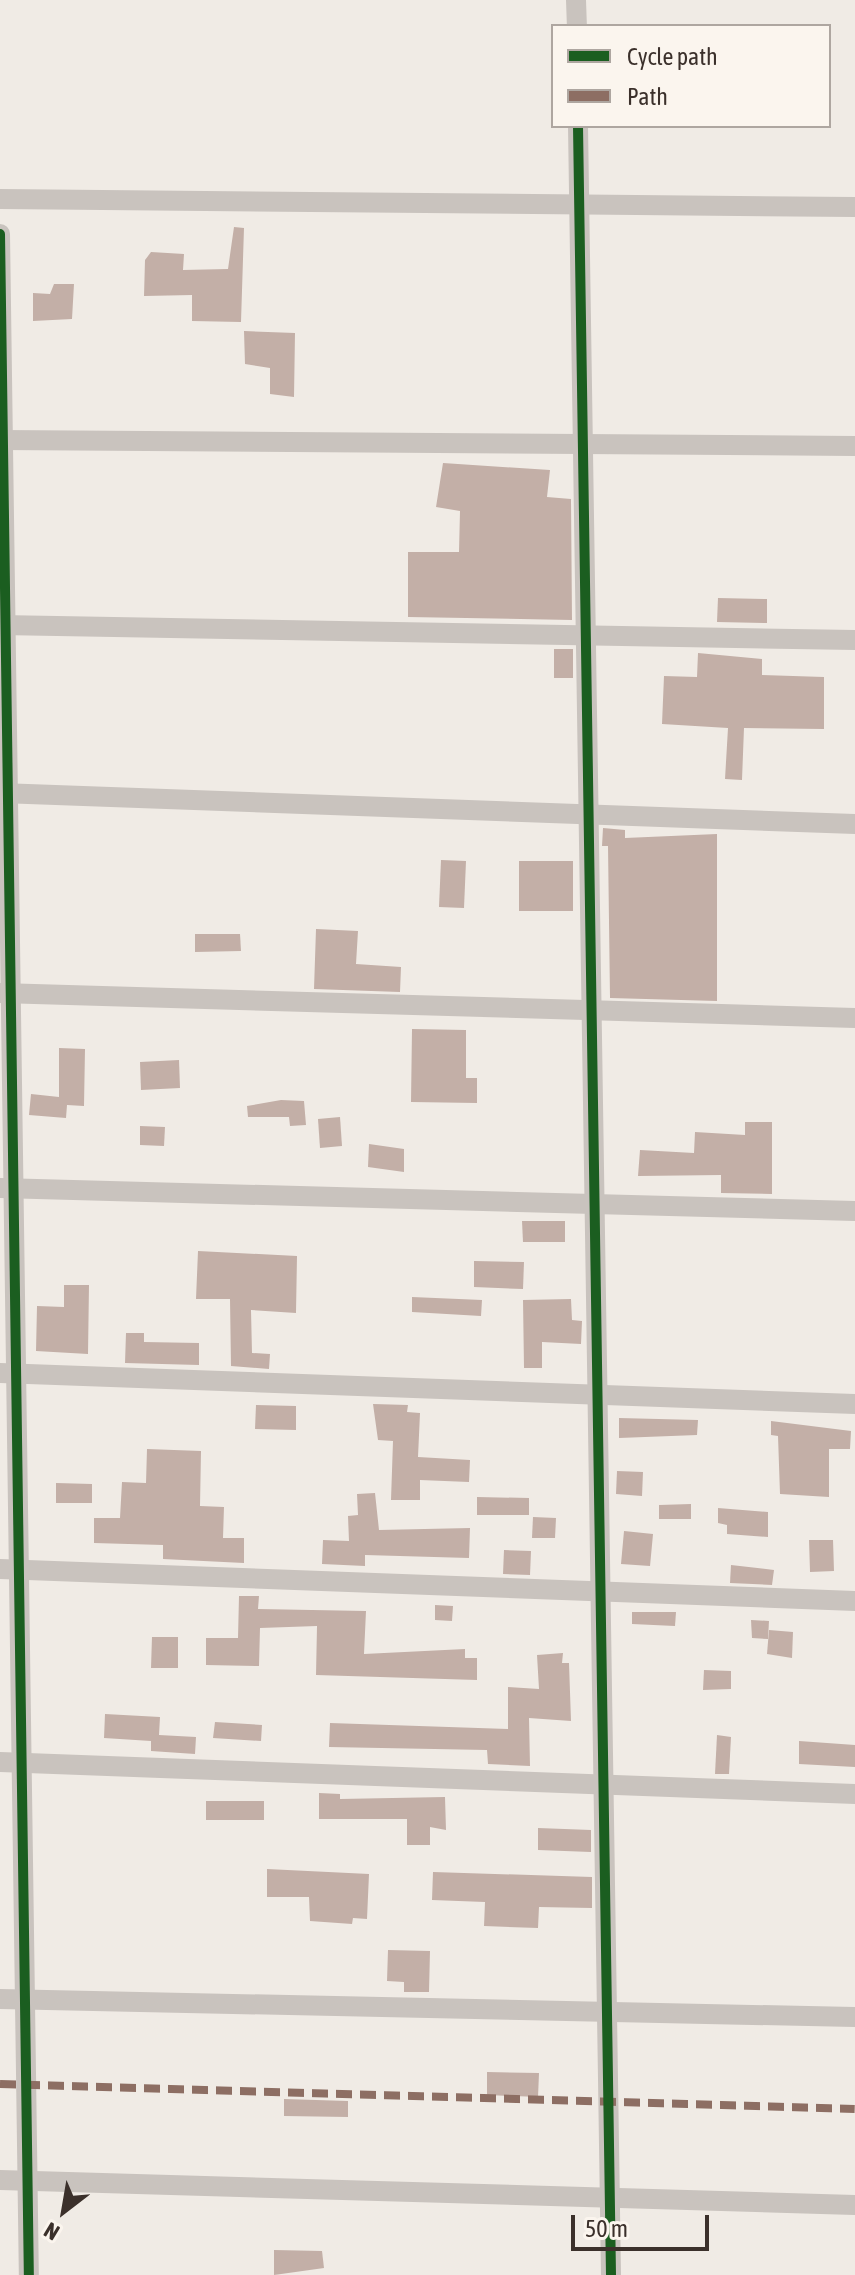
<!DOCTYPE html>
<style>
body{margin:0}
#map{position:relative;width:855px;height:2275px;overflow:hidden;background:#f0ebe5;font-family:"Asap Condensed",sans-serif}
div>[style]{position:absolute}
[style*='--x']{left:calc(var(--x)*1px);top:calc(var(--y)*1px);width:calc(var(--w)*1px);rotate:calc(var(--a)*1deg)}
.building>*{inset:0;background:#c3afa7}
.street>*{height:20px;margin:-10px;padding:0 10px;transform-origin:10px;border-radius:10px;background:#c9c3be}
.quiet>*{height:8px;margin-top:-4px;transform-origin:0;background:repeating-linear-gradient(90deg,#8d6e63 0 16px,transparent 0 24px)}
.cycleway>*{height:10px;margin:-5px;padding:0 5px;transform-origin:5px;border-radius:5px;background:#1b5e20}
span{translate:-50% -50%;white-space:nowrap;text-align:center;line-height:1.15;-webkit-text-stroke:8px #fbf5ee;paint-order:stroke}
.legend{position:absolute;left:551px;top:24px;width:280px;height:104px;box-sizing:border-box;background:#fbf5ee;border:2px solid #aea6a0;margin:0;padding:10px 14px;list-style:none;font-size:24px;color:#3b302b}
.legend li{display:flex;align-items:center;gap:16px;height:40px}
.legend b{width:40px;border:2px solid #aea6a0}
.north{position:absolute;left:24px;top:2171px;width:80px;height:80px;-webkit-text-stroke:6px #fbf5ee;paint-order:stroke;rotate:211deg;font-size:22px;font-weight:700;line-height:32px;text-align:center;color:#3b302b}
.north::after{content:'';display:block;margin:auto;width:28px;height:36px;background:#3b302b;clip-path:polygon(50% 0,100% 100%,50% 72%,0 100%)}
.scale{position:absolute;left:571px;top:2215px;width:138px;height:36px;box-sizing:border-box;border:4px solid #3b302b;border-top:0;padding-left:10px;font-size:24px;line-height:28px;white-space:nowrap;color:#3b302b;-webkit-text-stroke:6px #fbf5ee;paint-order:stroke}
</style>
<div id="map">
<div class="building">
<div style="clip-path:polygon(234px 227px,244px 228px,241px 322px,192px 321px,192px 295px,144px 296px,145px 260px,151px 252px,184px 254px,183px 270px,228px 269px)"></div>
<div style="clip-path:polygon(54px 284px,74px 284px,72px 319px,33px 321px,33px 293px,50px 294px)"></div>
<div style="clip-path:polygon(244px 331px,295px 333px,294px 397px,270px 394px,270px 368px,245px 364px)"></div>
<div style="clip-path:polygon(443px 463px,550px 470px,547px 497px,571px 499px,572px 620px,408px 617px,408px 552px,459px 552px,460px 511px,436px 507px)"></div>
<div style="clip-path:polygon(718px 598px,767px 599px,767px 623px,717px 622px)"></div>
<div style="clip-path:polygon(554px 649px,573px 649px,573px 678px,554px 678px)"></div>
<div style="clip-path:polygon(698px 653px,762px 659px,762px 675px,824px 677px,824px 729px,744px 728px,742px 780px,725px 779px,728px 728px,662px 724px,664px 676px,697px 677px)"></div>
<div style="clip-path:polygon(603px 828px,625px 830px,625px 838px,717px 834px,717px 1001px,610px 998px,608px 846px,602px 846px)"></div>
<div style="clip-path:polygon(441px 860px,466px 861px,464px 908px,439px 907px)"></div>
<div style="clip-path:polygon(519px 861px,573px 861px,573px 911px,519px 911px)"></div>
<div style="clip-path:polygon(316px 929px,358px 931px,356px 964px,401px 967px,400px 992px,314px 989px)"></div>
<div style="clip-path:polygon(195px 934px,240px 934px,241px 951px,195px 952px)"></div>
<div style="clip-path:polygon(412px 1029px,466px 1030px,466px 1078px,477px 1078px,477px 1103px,411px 1102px)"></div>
<div style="clip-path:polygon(59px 1048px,85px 1049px,84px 1106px,67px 1105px,66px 1118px,29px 1115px,31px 1094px,59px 1097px)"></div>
<div style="clip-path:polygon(179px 1060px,180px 1088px,141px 1090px,140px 1062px)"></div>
<div style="clip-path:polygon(281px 1100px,304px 1101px,306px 1125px,290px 1126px,289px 1117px,248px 1117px,247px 1106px)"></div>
<div style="clip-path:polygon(340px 1117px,342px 1146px,320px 1148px,318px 1119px)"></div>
<div style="clip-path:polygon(745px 1122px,772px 1122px,772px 1194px,721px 1193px,721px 1175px,638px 1176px,640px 1150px,694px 1153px,695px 1132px,745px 1135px)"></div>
<div style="clip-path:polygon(140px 1126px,165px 1127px,164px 1146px,140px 1145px)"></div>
<div style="clip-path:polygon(369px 1144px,404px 1149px,404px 1172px,368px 1167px)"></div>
<div style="clip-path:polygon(522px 1221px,565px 1221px,565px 1242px,523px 1242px)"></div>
<div style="clip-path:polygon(198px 1251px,297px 1256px,296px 1313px,251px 1310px,252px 1353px,270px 1354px,269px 1369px,231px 1366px,230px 1299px,196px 1299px)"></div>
<div style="clip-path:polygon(474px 1261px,524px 1262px,523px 1289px,474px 1287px)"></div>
<div style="clip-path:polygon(64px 1285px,89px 1285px,88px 1354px,36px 1351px,37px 1306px,64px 1307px)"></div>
<div style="clip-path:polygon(412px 1297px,482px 1300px,481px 1316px,412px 1312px)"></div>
<div style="clip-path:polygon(571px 1299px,572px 1320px,582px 1321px,581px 1344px,542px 1342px,542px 1368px,524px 1368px,523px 1300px)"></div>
<div style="clip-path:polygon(126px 1333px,144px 1333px,144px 1342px,199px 1343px,199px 1365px,125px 1363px)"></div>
<div style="clip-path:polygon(373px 1404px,408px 1405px,407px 1412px,420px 1413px,418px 1457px,470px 1460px,469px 1482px,420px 1480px,420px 1500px,391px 1500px,393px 1441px,378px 1440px)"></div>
<div style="clip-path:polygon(256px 1405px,296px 1406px,296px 1430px,255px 1429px)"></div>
<div style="clip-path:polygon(619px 1418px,698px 1420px,697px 1435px,619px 1438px)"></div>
<div style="clip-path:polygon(771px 1421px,851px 1431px,850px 1449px,829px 1449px,829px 1497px,780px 1494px,778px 1436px,771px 1435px)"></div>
<div style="clip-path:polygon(147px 1449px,201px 1451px,200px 1506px,224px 1507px,223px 1538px,244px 1538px,244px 1563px,163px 1559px,163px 1545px,94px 1543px,94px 1518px,120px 1518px,122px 1482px,146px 1483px)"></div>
<div style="clip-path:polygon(617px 1471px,643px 1472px,642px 1496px,616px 1494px)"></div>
<div style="clip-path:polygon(56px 1483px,92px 1484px,92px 1503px,56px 1503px)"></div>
<div style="clip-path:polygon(375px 1493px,379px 1530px,470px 1528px,469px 1558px,365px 1555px,365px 1566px,322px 1564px,323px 1540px,349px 1541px,348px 1516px,358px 1515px,357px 1494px)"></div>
<div style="clip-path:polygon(477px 1497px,529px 1498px,529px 1515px,477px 1515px)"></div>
<div style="clip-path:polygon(691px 1504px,691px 1519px,659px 1519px,659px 1505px)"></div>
<div style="clip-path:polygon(718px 1508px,768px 1512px,768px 1537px,727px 1534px,727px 1525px,718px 1523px)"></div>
<div style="clip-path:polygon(533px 1517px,556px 1518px,555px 1538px,532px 1538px)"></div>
<div style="clip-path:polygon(624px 1531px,653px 1534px,650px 1566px,621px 1564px)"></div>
<div style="clip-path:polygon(809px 1540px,833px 1540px,834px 1571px,810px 1572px)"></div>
<div style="clip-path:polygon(504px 1550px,531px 1551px,530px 1575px,503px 1574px)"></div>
<div style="clip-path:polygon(731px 1565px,774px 1570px,772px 1585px,730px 1583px)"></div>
<div style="clip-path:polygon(239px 1596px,259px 1596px,258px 1609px,366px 1611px,364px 1654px,465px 1649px,465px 1658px,477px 1658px,477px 1680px,316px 1675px,317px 1626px,260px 1628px,259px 1666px,206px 1665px,206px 1638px,238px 1638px)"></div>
<div style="clip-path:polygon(435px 1605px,453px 1606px,452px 1621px,435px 1620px)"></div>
<div style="clip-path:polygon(632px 1612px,676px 1612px,675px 1626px,632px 1624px)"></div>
<div style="clip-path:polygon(751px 1620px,769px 1621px,768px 1639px,752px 1638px)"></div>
<div style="clip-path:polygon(769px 1630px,793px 1632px,792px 1658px,767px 1654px)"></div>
<div style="clip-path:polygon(152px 1637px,178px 1637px,178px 1668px,151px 1668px)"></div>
<div style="clip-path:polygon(563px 1653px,562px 1663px,569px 1663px,571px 1721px,529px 1718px,530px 1766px,488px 1764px,487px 1750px,329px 1747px,330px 1723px,508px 1729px,508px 1687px,539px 1689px,537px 1655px)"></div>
<div style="clip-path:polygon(704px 1670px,731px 1671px,731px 1689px,703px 1690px)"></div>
<div style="clip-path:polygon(105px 1714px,160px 1717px,159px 1735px,196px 1737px,195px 1754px,151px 1751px,151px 1741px,104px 1738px)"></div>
<div style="clip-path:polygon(215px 1722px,262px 1725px,261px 1741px,213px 1738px)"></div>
<div style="clip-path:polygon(717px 1735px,731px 1737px,729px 1774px,715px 1774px)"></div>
<div style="clip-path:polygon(799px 1741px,855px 1745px,855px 1767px,799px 1764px)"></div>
<div style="clip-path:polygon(319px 1793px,340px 1794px,340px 1799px,445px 1797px,446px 1830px,430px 1827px,430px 1845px,407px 1845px,407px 1819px,319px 1819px)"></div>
<div style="clip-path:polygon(206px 1801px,264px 1801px,264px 1820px,206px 1820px)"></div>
<div style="clip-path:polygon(538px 1828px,591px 1830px,591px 1852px,538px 1850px)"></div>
<div style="clip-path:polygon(267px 1869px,369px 1874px,367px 1919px,353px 1918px,352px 1924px,310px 1921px,309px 1897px,267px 1897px)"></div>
<div style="clip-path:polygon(433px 1872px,592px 1877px,592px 1908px,539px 1907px,538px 1928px,484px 1926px,485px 1902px,432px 1900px)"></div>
<div style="clip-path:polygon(388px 1950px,430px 1951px,429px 1992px,404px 1992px,404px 1982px,387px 1981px)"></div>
<div style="clip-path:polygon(487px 2072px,539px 2073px,538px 2097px,487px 2095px)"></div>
<div style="clip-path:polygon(284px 2099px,348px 2101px,348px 2117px,284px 2116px)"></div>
<div style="clip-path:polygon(274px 2250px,322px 2251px,324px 2268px,274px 2275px)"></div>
</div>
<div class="street">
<div style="--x:576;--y:0;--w:26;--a:88"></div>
<div style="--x:578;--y:126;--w:2149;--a:89.12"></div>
<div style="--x:0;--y:199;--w:855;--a:0.54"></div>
<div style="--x:0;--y:234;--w:2041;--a:89.19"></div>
<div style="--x:0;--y:440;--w:855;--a:0.4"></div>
<div style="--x:0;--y:625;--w:855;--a:1.01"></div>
<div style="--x:0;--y:793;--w:856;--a:2.08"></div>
<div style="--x:0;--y:993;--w:855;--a:1.67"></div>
<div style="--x:0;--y:1188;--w:855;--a:1.54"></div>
<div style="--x:0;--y:1373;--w:856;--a:2.08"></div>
<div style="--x:0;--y:1569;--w:856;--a:2.14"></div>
<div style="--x:0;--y:1762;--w:856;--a:2.14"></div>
<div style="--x:0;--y:1999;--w:855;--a:1.21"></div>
<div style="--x:0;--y:2180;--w:855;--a:1.67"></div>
</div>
<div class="quiet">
<div style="--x:0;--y:2084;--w:855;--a:1.67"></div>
</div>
<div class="cycleway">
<div style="--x:578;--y:126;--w:2149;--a:89.12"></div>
<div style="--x:0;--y:234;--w:2041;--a:89.19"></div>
</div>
<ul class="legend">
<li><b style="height:10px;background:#1b5e20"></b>Cycle path</li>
<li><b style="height:10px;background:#8d6e63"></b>Path</li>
</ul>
<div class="north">N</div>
<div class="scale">50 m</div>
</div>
